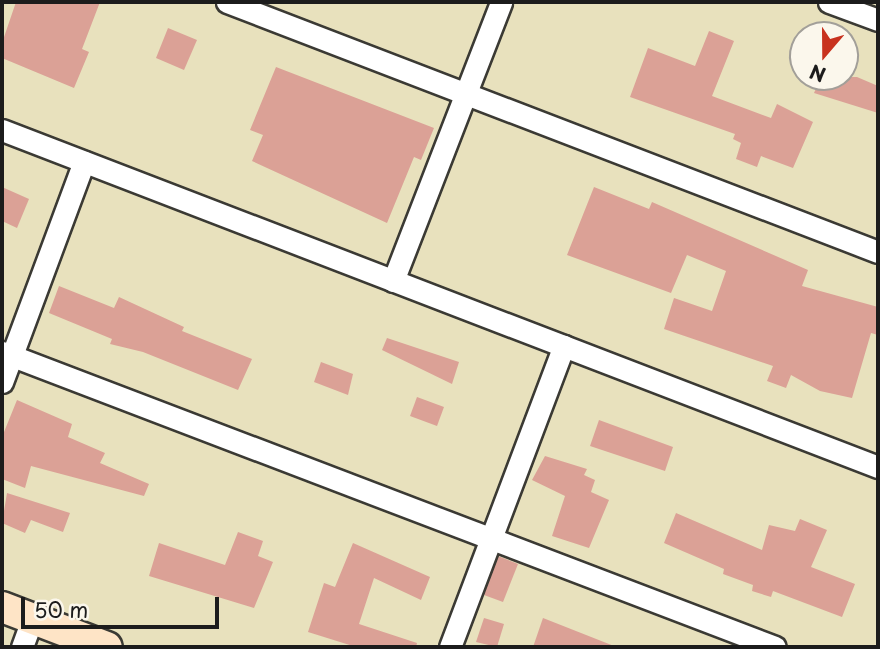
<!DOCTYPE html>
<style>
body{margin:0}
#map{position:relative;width:880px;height:649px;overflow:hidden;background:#e8e1bd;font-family:"Playpen Sans",sans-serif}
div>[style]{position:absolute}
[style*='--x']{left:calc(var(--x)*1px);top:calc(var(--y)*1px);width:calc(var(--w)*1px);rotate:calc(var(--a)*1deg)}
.building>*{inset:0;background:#dba196}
.roads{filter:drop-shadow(2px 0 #3b3a34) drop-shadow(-2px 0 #3b3a34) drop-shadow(0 2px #3b3a34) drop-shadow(0 -2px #3b3a34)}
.street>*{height:21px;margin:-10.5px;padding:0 10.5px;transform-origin:10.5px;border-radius:10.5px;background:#fff}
.secondary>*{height:30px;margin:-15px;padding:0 15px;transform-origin:15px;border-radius:15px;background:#fee4c6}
span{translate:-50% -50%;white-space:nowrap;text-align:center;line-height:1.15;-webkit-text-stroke:5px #fbf7ec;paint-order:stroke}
.frame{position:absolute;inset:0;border:4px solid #1c1c1c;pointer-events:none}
.north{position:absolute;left:789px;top:21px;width:70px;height:70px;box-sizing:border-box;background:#fbf7ec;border:2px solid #a29f99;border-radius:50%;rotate:200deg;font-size:19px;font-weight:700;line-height:28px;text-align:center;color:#1c1c1c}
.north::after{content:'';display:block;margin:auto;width:24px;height:32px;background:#c8321e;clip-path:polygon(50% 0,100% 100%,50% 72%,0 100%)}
.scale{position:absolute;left:21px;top:597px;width:198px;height:32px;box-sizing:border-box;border:4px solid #1c1c1c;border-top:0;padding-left:9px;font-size:21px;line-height:24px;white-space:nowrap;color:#1c1c1c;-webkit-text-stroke:5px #fbf7ec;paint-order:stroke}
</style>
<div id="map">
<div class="building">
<div style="clip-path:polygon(16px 2px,100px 2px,82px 49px,89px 52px,74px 88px,2px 58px,2px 43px)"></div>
<div style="clip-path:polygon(168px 28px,197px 40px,184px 70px,156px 58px)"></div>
<div style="clip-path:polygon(709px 31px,734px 41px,712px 96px,771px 118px,777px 104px,813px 122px,793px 168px,761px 156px,757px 167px,736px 159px,741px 143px,733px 139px,735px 134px,630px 97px,648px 48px,695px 66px)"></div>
<div style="clip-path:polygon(276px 67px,434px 128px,421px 160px,414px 157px,387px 223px,252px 161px,263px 135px,250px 130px)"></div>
<div style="clip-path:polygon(821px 77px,857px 77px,878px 86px,878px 113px,814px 93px)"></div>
<div style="clip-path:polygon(2px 187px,29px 199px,17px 228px,2px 221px)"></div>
<div style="clip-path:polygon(594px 187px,649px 209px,652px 202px,808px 270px,802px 286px,878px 307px,878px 335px,871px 333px,852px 398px,820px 391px,791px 375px,786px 388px,767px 381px,773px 366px,664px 329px,674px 298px,712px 311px,726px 271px,687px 255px,671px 293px,567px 255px)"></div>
<div style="clip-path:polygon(59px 286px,114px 308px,119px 297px,184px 327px,182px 331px,252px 359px,238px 390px,143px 352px,110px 344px,112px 339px,49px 313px)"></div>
<div style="clip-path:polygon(387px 338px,459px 362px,452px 384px,382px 350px)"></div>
<div style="clip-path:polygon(321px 362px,353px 374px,348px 395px,314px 382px)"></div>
<div style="clip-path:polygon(417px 397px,444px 407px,437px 426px,410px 416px)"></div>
<div style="clip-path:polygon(17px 400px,72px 424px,68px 437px,105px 453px,100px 463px,149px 484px,144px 496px,31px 466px,25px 488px,2px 479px,2px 437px)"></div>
<div style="clip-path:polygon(599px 420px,673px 447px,665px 471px,590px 446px)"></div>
<div style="clip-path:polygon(545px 456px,587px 469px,584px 475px,595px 480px,591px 492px,609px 500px,589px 548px,552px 536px,565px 496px,532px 480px)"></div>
<div style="clip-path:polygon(7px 493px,70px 513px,63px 532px,31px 520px,25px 533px,2px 523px)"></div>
<div style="clip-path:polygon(676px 513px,762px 550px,769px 525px,795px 531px,800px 519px,827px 530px,811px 567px,855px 584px,842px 617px,773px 591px,771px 597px,752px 591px,753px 585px,723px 574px,724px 569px,664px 543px)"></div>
<div style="clip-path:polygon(238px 532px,263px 541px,258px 556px,273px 562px,254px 608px,149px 576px,159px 543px,225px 565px)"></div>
<div style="clip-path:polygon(353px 543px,430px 577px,421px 600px,374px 578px,359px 624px,417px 643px,416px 647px,356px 647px,308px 632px,324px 583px,335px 587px)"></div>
<div style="clip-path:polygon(498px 556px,518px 564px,503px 602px,484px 595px)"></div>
<div style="clip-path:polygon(484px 618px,504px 624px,497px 647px,476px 642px)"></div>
<div style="clip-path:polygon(543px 618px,614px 646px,614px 647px,533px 647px)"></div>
</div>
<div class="roads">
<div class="street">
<div style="--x:227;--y:2;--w:697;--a:21.01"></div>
<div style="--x:829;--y:2;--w:52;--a:20.2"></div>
<div style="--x:2;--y:130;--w:939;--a:21.04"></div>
<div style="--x:393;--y:281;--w:299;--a:-68.8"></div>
<div style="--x:2;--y:352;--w:827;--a:20.89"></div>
<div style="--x:2;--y:382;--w:235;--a:-69.6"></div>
<div style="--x:22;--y:647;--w:30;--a:-70"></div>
<div style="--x:450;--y:647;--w:322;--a:-69.3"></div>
</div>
<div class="secondary">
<div style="--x:2;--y:607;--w:112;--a:20.9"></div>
</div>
</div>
<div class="frame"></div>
<div class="north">N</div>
<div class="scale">50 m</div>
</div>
